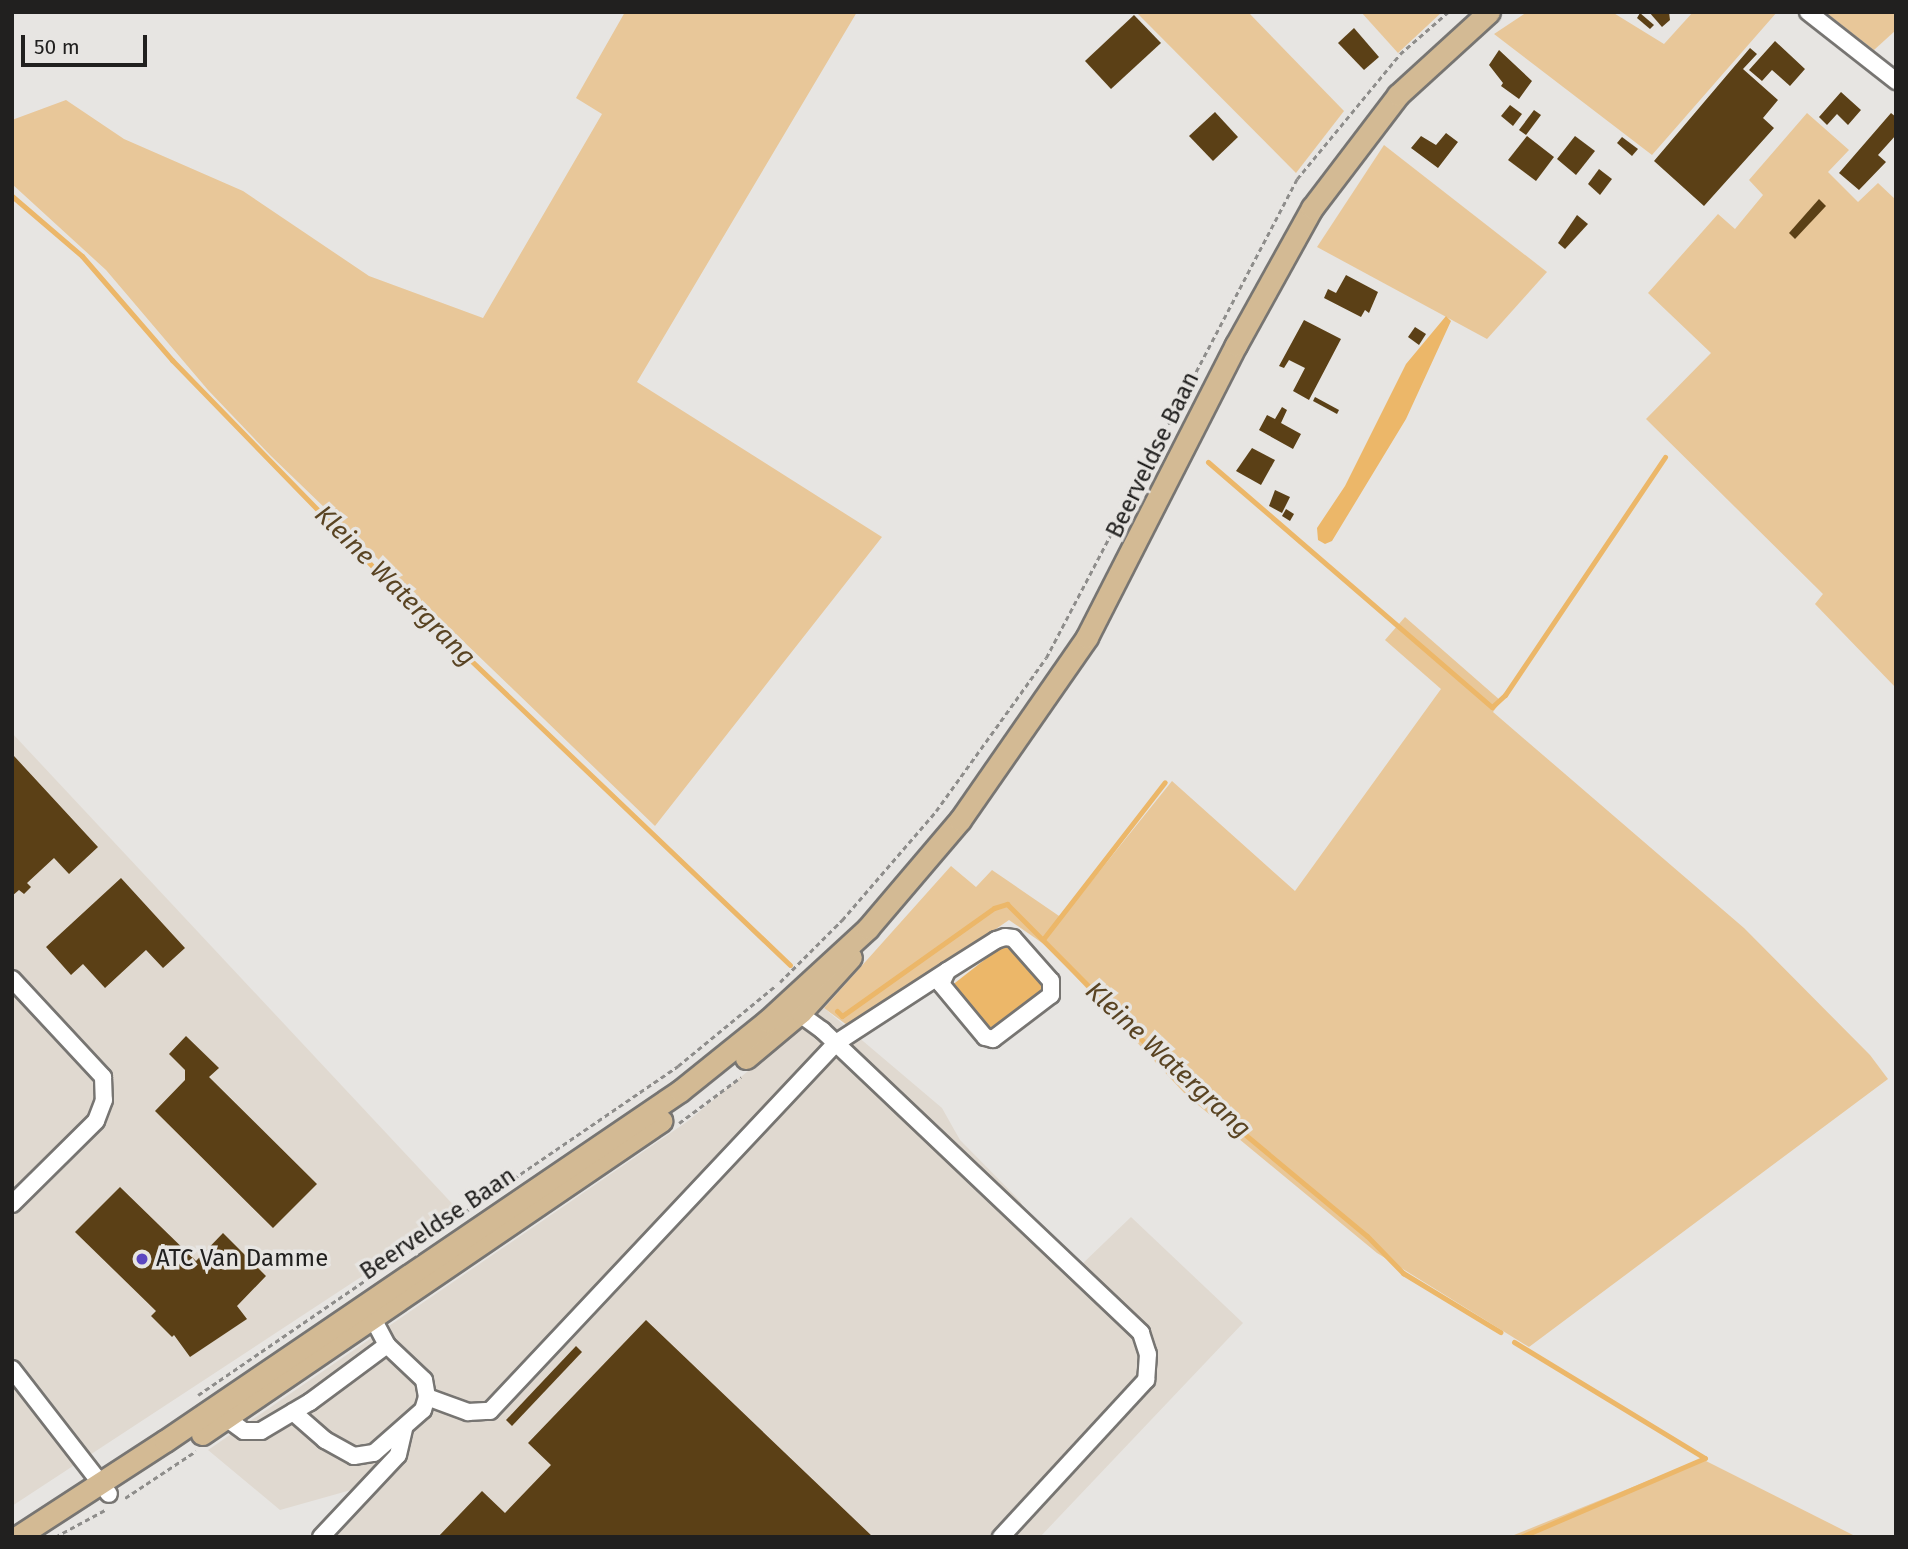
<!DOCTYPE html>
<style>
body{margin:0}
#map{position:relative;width:1908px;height:1549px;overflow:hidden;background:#e7e5e2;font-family:"Fira Sans",sans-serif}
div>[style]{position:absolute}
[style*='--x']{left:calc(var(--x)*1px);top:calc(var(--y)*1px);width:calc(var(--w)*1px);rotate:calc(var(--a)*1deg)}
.built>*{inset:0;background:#e0d9d0}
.green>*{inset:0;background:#e8c799}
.water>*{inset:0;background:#ecb769}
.stream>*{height:5px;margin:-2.5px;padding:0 2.5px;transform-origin:2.5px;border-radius:2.5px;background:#ecb769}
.building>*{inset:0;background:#5b4016}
.path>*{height:2.5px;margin-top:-1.25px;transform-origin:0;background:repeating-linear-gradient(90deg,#8e8d8b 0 5px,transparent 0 8.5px)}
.roads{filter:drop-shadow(2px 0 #777572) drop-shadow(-2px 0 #777572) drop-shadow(0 2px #777572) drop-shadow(0 -2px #777572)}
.minor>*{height:16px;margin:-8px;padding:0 8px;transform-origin:8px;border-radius:8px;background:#fff}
.major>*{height:21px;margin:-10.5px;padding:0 10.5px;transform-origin:10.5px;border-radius:10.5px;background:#d3ba94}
.dots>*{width:19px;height:19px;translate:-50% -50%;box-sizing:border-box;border:4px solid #e7e5e2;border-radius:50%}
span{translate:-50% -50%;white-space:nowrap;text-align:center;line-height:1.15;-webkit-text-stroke:7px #e7e5e2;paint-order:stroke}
.street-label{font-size:24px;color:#21201f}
.poi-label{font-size:24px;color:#21201f}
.left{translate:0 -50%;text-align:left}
.water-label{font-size:26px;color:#594322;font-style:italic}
.frame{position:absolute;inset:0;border:14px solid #21201f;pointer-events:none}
.scale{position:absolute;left:21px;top:35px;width:126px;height:32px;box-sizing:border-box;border:4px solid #21201f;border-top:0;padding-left:9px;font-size:21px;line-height:24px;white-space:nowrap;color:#21201f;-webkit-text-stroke:5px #e7e5e2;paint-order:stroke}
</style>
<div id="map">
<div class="built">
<div style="clip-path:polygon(12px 733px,460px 1212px,12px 1506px)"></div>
<div style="clip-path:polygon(824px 1008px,942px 1108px,960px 1140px,1020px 1201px,1031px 1222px,1079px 1267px,1131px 1217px,1243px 1323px,1040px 1537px,316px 1537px,356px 1495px,351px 1490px,280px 1510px,208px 1450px,688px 1121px)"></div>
</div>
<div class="green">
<div style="clip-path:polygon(625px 12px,857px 12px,637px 382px,882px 537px,655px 826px,271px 456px,208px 390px,106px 270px,12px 184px,12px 120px,66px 100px,124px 139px,243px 191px,369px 276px,483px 318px,602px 114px,576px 98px)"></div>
<div style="clip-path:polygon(1136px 12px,1248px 12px,1344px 111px,1296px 173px)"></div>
<div style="clip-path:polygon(1361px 12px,1442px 12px,1398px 53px)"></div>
<div style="clip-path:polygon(1527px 12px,1612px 12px,1664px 44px,1693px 12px,1777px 12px,1652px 155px,1494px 34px)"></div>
<div style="clip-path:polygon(1825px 12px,1896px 12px,1896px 30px,1874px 50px)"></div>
<div style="clip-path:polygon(1807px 113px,1849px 150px,1828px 172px,1858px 202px,1878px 183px,1896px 200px,1896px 688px,1815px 604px,1823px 594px,1646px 419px,1711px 353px,1648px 293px,1718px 214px,1735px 229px,1763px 195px,1749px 180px)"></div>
<div style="clip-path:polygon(1384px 145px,1547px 272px,1487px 339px,1317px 247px)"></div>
<div style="clip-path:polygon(1405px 617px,1501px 701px,1493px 712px,1744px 928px,1870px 1055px,1888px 1079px,1529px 1347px,1377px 1253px,1186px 1095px,1048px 947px,1009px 920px,851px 1028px,824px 1008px,951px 866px,976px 887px,992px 870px,1062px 918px,1172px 781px,1295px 891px,1441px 689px,1385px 640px)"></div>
<div style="clip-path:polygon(1702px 1459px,1857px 1537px,1509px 1537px)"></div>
</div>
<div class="water">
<div style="clip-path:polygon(1446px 316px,1451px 321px,1406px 419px,1332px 541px,1325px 544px,1318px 540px,1317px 528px,1345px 486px,1406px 364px)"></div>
<div style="clip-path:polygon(1006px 943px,1046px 990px,992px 1034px,951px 986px)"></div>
</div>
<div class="stream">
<div style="--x:12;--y:196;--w:92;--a:40.6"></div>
<div style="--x:82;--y:256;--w:138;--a:49.1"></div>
<div style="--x:172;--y:360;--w:290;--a:45.8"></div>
<div style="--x:374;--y:568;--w:575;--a:43.66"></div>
<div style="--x:1208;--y:462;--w:375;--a:40.8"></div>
<div style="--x:1492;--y:707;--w:18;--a:-43"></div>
<div style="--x:1505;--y:695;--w:287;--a:-56.1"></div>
<div style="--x:1044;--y:938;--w:197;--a:-52.2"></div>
<div style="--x:837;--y:1011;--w:7;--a:45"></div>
<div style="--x:842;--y:1016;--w:186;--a:-35.4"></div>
<div style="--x:994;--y:908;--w:14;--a:-17"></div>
<div style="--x:1007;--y:904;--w:265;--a:45.2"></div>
<div style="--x:1194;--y:1092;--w:225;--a:39.8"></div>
<div style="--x:1367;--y:1236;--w:52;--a:45.8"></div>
<div style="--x:1403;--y:1273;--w:114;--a:31.3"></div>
<div style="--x:1514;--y:1342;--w:223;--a:31.3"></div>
<div style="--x:1705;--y:1458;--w:200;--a:156.8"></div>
</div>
<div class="building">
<div style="clip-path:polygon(1649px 12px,1669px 12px,1670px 20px,1662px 27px)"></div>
<div style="clip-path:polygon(1640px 13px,1654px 25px,1650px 29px,1637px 18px)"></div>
<div style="clip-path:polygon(1134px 15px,1161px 43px,1111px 89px,1085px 61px)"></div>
<div style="clip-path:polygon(1354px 28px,1379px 57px,1364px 70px,1338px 43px)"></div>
<div style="clip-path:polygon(1775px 41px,1805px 69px,1790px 86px,1772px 70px,1762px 81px,1749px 70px)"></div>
<div style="clip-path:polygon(1750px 48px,1757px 54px,1743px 69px,1778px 100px,1763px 118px,1774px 128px,1704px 206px,1654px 161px)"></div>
<div style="clip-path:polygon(1499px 50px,1532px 81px,1519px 99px,1501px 86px,1503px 83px,1489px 65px)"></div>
<div style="clip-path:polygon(1841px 92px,1861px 110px,1848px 125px,1837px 114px,1827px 125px,1819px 117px)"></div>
<div style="clip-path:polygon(1510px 105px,1522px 114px,1513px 126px,1501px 116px)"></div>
<div style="clip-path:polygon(1534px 110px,1541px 115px,1526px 135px,1519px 130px)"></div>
<div style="clip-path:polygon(1215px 112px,1238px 137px,1213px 161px,1189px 136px)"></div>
<div style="clip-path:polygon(1891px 113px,1896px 117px,1896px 135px,1878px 155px,1886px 162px,1859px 190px,1839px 173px)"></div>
<div style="clip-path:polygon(1446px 133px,1458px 142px,1438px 168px,1411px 148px,1421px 136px,1436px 145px)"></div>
<div style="clip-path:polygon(1527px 136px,1554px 157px,1536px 181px,1508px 160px)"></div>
<div style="clip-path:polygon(1575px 136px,1595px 151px,1576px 175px,1557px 159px)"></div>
<div style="clip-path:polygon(1622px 137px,1638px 149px,1632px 156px,1617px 143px)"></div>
<div style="clip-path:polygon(1599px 169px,1612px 179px,1600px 195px,1588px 184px)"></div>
<div style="clip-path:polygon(1819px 199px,1826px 206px,1795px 239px,1789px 233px)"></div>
<div style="clip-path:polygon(1577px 215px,1588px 224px,1565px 249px,1558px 243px)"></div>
<div style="clip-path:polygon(1346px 275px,1378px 292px,1369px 313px,1365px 310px,1361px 317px,1324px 298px,1328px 289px,1336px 293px)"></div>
<div style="clip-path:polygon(1304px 320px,1341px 339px,1309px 400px,1293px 391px,1305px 368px,1289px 360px,1284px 368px,1279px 366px)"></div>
<div style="clip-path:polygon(1415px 327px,1426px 334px,1419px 345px,1408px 337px)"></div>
<div style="clip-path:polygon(1315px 397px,1339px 410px,1337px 414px,1313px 401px)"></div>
<div style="clip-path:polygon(1282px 407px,1287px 410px,1281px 423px,1301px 434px,1293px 449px,1259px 430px,1267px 415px,1275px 419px)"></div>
<div style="clip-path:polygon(1252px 448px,1275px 460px,1261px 485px,1236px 471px)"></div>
<div style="clip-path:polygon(1275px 490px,1290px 497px,1282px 513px,1269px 506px)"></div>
<div style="clip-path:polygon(1286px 509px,1294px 514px,1290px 521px,1282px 516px)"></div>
<div style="clip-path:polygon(14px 756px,98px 847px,69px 874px,54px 858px,27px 883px,31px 887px,24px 894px,19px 890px,12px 896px)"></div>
<div style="clip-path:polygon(121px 878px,185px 948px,163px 968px,146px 950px,105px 988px,83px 964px,71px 975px,46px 947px)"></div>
<div style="clip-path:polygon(186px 1036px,219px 1068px,209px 1077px,317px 1184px,273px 1228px,155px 1111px,185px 1080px,185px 1070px,169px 1054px)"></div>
<div style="clip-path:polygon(120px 1187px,196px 1261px,223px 1233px,266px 1276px,237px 1306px,247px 1319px,190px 1357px,174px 1335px,172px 1337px,151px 1316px,156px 1311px,75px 1232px)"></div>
<div style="clip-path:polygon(646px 1320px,873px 1537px,438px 1537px,482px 1491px,505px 1513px,551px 1465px,528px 1443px)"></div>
<div style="clip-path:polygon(576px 1346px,582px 1352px,512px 1426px,506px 1420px)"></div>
</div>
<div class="path">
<div style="--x:780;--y:982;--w:88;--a:-45"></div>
<div style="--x:842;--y:920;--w:144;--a:-49.2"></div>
<div style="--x:936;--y:811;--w:188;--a:-54.3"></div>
<div style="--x:1046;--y:658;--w:541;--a:-62.35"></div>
<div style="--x:1297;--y:179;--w:162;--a:-50.5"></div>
<div style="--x:1400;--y:54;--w:64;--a:-41.2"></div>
<div style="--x:679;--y:1123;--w:77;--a:-36.6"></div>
<div style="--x:198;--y:1395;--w:582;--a:-34.43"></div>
<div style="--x:678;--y:1066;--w:126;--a:-39.5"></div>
<div style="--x:125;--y:1498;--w:85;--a:-33.5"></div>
<div style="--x:55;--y:1537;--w:57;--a:-28.4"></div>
</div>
<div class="roads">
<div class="minor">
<div style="--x:1808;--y:12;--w:112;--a:38.1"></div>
<div style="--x:12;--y:979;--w:134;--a:47.1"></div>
<div style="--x:103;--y:1077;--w:23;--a:88"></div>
<div style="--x:104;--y:1100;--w:22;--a:111"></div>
<div style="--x:96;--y:1121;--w:118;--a:135.3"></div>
<div style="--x:793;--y:1009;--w:36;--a:36"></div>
<div style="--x:822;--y:1030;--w:440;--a:43.5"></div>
<div style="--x:1141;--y:1333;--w:22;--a:72"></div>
<div style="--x:1148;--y:1354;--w:26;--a:94"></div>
<div style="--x:1146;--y:1380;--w:214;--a:132.7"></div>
<div style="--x:12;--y:1369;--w:158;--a:52.2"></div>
<div style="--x:427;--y:1397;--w:44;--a:20.1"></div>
<div style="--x:468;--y:1412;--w:22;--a:-3"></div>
<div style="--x:490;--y:1411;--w:505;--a:-46.76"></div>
<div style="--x:836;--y:1043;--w:132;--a:-33"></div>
<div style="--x:947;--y:971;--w:58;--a:-32.3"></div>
<div style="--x:996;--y:940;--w:9;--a:-18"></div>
<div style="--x:1005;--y:937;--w:8;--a:7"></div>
<div style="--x:1013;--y:938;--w:57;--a:48.5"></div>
<div style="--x:1051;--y:981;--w:14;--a:90"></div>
<div style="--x:1051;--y:995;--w:73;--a:142.8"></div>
<div style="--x:993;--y:1039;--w:8;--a:-166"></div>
<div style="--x:985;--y:1037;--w:69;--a:-129.7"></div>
<div style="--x:941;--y:984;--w:14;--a:-65"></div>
<div style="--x:293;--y:1412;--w:43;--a:41.2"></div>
<div style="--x:325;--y:1440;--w:33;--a:29"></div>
<div style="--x:354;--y:1456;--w:20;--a:-9"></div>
<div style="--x:374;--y:1453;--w:65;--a:-41.3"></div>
<div style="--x:423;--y:1410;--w:14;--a:-73"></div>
<div style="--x:427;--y:1397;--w:17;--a:-100"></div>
<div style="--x:424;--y:1380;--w:51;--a:-136.6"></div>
<div style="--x:387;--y:1345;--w:40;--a:-118"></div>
<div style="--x:226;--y:1418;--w:22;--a:36"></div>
<div style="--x:244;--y:1431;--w:17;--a:0"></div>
<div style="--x:261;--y:1431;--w:57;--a:-30.6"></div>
<div style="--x:310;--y:1402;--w:96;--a:-36.5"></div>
<div style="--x:321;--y:1537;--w:112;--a:-46.8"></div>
<div style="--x:398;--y:1455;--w:27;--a:-77"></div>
</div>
<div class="major">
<div style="--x:746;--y:1058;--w:72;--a:-39.9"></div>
<div style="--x:801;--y:1012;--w:74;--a:-47.7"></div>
<div style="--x:202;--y:1434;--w:556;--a:-34.29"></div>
<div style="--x:17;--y:1537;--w:176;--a:-33"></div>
<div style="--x:165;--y:1441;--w:623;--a:-34.2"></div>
<div style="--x:680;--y:1091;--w:112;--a:-38.8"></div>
<div style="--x:767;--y:1021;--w:137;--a:-42.6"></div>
<div style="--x:868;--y:928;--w:142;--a:-49.6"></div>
<div style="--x:960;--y:820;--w:223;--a:-55.2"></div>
<div style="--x:1087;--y:637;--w:328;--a:-63"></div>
<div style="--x:1236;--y:345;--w:157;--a:-61"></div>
<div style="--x:1312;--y:208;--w:142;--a:-52.7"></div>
<div style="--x:1398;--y:95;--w:123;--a:-42.4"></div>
</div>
</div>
<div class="dots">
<div style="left:142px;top:1259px;background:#5c47c0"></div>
</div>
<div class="street-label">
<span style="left:1153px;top:455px;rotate:-64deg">Beerveldse Baan</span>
<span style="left:438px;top:1224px;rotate:-34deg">Beerveldse Baan</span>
</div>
<div class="poi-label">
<span class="left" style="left:156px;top:1259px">ATC Van Damme</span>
</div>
<div class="water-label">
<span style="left:395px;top:586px;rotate:45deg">Kleine Watergrang</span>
<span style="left:1168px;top:1060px;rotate:43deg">Kleine Watergrang</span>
</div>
<div class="frame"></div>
<div class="scale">50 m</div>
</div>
